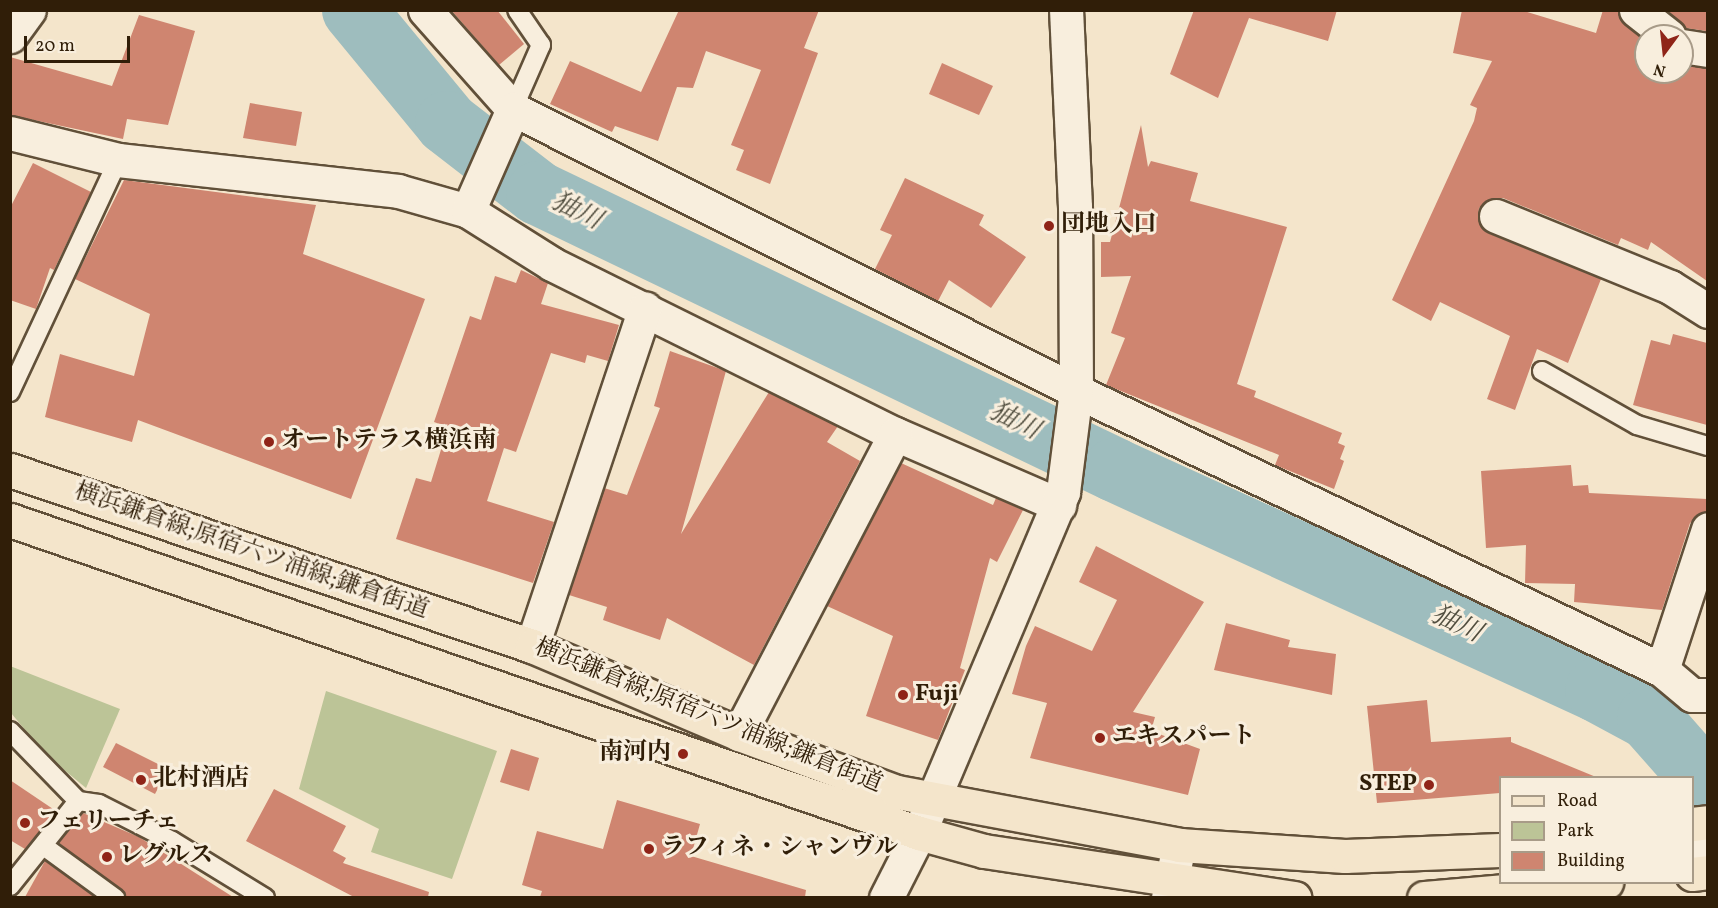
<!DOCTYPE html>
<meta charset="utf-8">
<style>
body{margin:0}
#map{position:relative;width:1718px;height:908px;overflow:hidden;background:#f4e5cb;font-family:Vollkorn,"Noto Serif JP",serif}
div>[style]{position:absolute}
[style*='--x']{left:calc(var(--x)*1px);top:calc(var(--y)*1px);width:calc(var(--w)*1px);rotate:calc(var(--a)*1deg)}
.green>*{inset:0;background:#bcc497}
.river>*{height:64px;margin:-32px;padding:0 32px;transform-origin:32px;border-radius:32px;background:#9ebdbe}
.building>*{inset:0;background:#cf8570}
.roads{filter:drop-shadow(2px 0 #615039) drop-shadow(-2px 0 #615039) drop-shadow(0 2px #615039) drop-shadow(0 -2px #615039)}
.service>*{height:18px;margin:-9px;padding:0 9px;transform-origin:9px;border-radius:9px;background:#f8eedd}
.minor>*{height:33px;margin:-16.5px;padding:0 16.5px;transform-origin:16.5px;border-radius:16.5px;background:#f8eedd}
.tertiary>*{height:33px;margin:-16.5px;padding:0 16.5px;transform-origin:16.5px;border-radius:16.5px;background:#f8eedd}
.primary>*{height:33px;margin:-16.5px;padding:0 16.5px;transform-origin:16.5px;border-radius:16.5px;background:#f4e5cb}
.dots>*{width:16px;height:16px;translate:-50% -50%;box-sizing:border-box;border:3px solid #f8eedd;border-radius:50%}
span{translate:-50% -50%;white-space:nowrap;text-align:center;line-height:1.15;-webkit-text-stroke:6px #f8eedd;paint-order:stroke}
.poi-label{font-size:24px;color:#301e08;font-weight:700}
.left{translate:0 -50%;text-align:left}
.right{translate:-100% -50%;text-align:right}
.street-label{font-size:24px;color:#301e08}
.water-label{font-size:26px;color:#514e3f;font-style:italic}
.frame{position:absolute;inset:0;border:12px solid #301e08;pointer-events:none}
.legend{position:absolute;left:1499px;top:776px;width:195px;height:108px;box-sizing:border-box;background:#f8eedd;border:2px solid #a89b88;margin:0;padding:8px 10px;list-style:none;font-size:18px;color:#301e08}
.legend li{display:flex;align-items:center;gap:12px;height:30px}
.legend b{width:30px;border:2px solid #a89b88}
.north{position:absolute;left:1634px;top:24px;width:60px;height:60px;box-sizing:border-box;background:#f8eedd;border:2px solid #a89b88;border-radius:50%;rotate:195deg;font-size:16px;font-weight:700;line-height:24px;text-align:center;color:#301e08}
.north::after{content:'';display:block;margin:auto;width:21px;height:27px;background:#8f2418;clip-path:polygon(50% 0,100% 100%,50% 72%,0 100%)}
.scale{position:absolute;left:24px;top:36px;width:106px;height:27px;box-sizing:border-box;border:3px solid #301e08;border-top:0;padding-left:8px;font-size:18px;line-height:21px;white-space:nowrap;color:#301e08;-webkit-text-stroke:4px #f8eedd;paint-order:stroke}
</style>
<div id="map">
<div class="green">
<div style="clip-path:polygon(10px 666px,120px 709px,86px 788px,46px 755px,11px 713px)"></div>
<div style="clip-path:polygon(326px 691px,497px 751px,452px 879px,371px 852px,379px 829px,299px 789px)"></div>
</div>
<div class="river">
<div style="--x:354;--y:10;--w:146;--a:50.5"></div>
<div style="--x:447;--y:123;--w:115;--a:37.6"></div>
<div style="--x:538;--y:193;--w:640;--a:25.64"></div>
<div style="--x:1115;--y:470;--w:530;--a:24.53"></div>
<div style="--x:1597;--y:690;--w:59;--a:28.3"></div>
<div style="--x:1649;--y:718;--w:89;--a:48.6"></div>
</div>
<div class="building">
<div style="clip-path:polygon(451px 10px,497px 10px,524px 44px,499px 65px)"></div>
<div style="clip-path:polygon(679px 10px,819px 10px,804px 48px,818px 53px,770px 184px,736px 170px,744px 150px,731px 145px,761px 70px,706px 51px,693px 88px,677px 87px,658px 141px,615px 126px,612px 132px,550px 104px,570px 61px,641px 92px)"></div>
<div style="clip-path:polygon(1194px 10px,1337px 10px,1328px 41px,1249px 18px,1218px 98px,1170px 74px)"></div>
<div style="clip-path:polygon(1462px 10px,1521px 10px,1596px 33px,1603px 10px,1618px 10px,1624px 24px,1646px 42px,1646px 72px,1682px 72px,1682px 65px,1707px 68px,1707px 281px,1651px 242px,1648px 250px,1621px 238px,1618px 245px,1503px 198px,1493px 198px,1479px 208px,1478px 219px,1488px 233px,1601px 279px,1568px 363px,1537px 349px,1515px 410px,1487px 399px,1510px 336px,1440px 302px,1431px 321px,1392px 300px,1474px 121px,1477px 108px,1470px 105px,1492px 61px,1453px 53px)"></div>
<div style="clip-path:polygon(1667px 10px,1707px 10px,1706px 31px,1685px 28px)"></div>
<div style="clip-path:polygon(139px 15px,195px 31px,168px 125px,127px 119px,123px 139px,10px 115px,10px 57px,112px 86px)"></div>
<div style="clip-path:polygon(942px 63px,993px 86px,979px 115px,929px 94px)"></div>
<div style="clip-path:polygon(250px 103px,302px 112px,296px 146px,243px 138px)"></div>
<div style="clip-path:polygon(1141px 125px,1148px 167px,1151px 161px,1198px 173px,1190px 201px,1287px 227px,1237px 384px,1256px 391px,1254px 397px,1342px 433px,1338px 443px,1345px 446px,1340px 459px,1344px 461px,1334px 489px,1275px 465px,1279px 455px,1106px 385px,1125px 338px,1111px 333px,1131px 276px,1101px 277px,1101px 242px,1110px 242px)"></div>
<div style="clip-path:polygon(33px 163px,91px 192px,54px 270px,50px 268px,36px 309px,10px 300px,10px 208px)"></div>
<div style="clip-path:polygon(905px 178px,984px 215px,979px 225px,1026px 257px,991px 308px,949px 280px,938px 301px,875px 269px,892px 235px,880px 230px)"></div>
<div style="clip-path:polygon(124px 180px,316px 205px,303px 254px,425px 299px,351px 499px,138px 420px,132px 442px,45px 417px,60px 354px,134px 376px,150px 314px,75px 279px)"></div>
<div style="clip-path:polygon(521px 270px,548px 283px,541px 304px,619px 325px,608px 361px,587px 355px,585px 363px,551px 353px,516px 452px,504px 448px,487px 501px,554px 522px,533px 583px,396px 539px,416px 478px,431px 482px,448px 427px,434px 422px,470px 316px,481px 320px,495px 276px,516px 283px)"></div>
<div style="clip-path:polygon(1673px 334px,1707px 343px,1707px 425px,1633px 405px,1651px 340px,1670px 345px)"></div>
<div style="clip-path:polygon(670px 351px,726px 371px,681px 534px,769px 392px,838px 426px,827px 442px,860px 461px,754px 665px,667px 618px,660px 640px,603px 620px,607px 607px,569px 595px,604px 488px,627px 495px,660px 408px,654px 406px)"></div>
<div style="clip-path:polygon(901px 463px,993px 505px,996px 498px,1023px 510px,997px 562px,990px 558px,960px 668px,965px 670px,938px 740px,866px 716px,893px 636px,827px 606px)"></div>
<div style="clip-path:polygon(1571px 465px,1573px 486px,1588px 485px,1589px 493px,1707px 499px,1707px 511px,1690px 523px,1662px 610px,1574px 602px,1575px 584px,1525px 583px,1526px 545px,1486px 548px,1481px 471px)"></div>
<div style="clip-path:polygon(1096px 546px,1204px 602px,1133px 712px,1155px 717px,1151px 731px,1200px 749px,1188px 795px,1030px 758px,1047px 703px,1012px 694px,1026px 646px,1035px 626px,1092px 651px,1117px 600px,1079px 582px)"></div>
<div style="clip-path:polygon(1226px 623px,1290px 640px,1288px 647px,1336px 654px,1332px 695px,1214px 670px)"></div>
<div style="clip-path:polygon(1427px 700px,1431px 742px,1511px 737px,1511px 742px,1596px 777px,1500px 777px,1500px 793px,1377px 803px,1367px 706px)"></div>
<div style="clip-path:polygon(116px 743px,168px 769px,155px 794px,103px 767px)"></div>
<div style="clip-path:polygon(511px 749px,539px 758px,529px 791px,500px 782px)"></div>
<div style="clip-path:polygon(10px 780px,56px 811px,25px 849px,10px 840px)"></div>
<div style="clip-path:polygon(274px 789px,346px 826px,333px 851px,346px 858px,343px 863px,429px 892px,428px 897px,354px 897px,246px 841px)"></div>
<div style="clip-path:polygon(617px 800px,700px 824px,691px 856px,806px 890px,805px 897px,540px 897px,542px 891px,522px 885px,537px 831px,603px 849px)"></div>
<div style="clip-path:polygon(83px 813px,139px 837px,233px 897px,126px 897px,59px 843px)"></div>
<div style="clip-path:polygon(45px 861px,95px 897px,25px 897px)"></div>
</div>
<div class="roads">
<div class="service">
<div style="--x:513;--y:109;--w:70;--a:-66.4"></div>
<div style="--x:541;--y:45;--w:42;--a:-124.4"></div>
<div style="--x:1542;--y:371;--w:109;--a:29.6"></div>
<div style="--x:1637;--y:425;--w:74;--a:16.5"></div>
<div style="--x:10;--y:392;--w:256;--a:-65"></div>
<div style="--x:10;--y:731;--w:98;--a:45.8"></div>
<div style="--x:78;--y:801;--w:21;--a:8"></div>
<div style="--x:99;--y:804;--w:82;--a:26.9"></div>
<div style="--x:172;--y:841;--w:109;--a:31.5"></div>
<div style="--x:45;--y:847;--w:87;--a:36.1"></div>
<div style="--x:10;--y:886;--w:109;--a:-51.3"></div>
</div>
<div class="minor">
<div style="--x:425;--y:10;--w:132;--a:48.4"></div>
<div style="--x:513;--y:109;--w:630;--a:26.61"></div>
<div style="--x:1076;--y:391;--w:649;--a:25.46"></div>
<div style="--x:1662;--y:670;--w:39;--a:40"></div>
<div style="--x:1692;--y:695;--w:16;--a:0"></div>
<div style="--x:1636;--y:10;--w:42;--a:38.2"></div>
<div style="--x:10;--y:36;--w:32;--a:-54"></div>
<div style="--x:1682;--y:46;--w:26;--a:9"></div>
<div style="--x:10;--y:133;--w:111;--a:14"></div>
<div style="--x:118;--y:160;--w:282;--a:6.3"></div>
<div style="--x:398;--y:191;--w:73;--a:15.9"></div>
<div style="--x:468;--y:211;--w:99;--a:32.2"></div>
<div style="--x:552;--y:264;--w:383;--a:26.4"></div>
<div style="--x:895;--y:434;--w:179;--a:23.4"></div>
<div style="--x:468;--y:211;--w:111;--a:-66.2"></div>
<div style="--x:1496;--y:216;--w:188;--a:22.2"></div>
<div style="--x:1670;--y:287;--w:45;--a:32.3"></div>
<div style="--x:532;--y:646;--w:356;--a:-71.5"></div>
<div style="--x:1662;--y:670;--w:148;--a:-71.9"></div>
<div style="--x:739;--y:734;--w:338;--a:-62.5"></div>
<div style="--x:1696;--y:824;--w:39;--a:72"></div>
<div style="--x:1168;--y:898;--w:54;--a:-78.3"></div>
</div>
<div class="tertiary">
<div style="--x:886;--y:898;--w:73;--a:-63.1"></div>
<div style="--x:919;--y:833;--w:370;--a:-67.1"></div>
<div style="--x:1063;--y:492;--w:102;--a:-82.7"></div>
<div style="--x:1076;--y:391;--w:184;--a:-90.3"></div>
<div style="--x:1075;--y:207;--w:197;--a:-92.6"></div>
</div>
<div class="primary">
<div style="--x:10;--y:470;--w:551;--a:18.63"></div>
<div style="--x:532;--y:646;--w:225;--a:23"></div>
<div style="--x:739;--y:734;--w:168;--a:20.2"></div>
<div style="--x:897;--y:792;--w:287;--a:10.6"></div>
<div style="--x:1179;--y:845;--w:166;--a:3.8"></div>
<div style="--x:1345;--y:856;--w:155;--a:-2.2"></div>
<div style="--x:10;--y:520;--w:961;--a:19"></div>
<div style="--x:919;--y:833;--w:67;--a:15.5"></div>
<div style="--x:984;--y:851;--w:314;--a:8.6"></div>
<div style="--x:1692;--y:824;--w:16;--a:-7"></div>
<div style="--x:1692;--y:874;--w:16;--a:-7"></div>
<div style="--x:1424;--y:898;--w:183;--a:-5"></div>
</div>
</div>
<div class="dots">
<div style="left:1049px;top:226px;background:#8f2418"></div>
<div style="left:269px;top:442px;background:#8f2418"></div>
<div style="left:903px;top:695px;background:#8f2418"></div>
<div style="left:1100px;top:738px;background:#8f2418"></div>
<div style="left:683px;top:754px;background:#8f2418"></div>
<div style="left:141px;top:780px;background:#8f2418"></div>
<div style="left:1429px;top:785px;background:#8f2418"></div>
<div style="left:25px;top:823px;background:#8f2418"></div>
<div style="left:649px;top:849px;background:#8f2418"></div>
<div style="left:107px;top:857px;background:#8f2418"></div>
</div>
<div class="poi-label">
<span class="left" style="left:1061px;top:226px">団地入口</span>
<span class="left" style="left:281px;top:442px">オートテラス横浜南</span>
<span class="left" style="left:915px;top:695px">Fuji</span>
<span class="left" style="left:1112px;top:738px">エキスパート</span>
<span class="right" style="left:671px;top:754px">南河内</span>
<span class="left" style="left:153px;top:780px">北村酒店</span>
<span class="right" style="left:1417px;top:785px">STEP</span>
<span class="left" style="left:37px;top:823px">フェリーチェ</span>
<span class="left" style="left:661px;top:849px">ラフィネ・シャンヴル</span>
<span class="left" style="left:119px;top:857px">レグルス</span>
</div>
<div class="street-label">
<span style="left:251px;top:552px;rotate:19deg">横浜鎌倉線;原宿六ツ浦線;鎌倉街道</span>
<span style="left:708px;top:717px;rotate:22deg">横浜鎌倉線;原宿六ツ浦線;鎌倉街道</span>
</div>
<div class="water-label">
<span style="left:576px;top:212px;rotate:26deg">㹨川</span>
<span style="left:1014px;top:422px;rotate:26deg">㹨川</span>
<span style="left:1456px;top:625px;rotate:25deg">㹨川</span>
</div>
<div class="frame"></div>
<ul class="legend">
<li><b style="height:8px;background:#f4e5cb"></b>Road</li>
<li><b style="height:16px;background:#bcc497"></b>Park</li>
<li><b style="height:16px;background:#cf8570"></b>Building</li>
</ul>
<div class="north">N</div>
<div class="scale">20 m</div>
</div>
